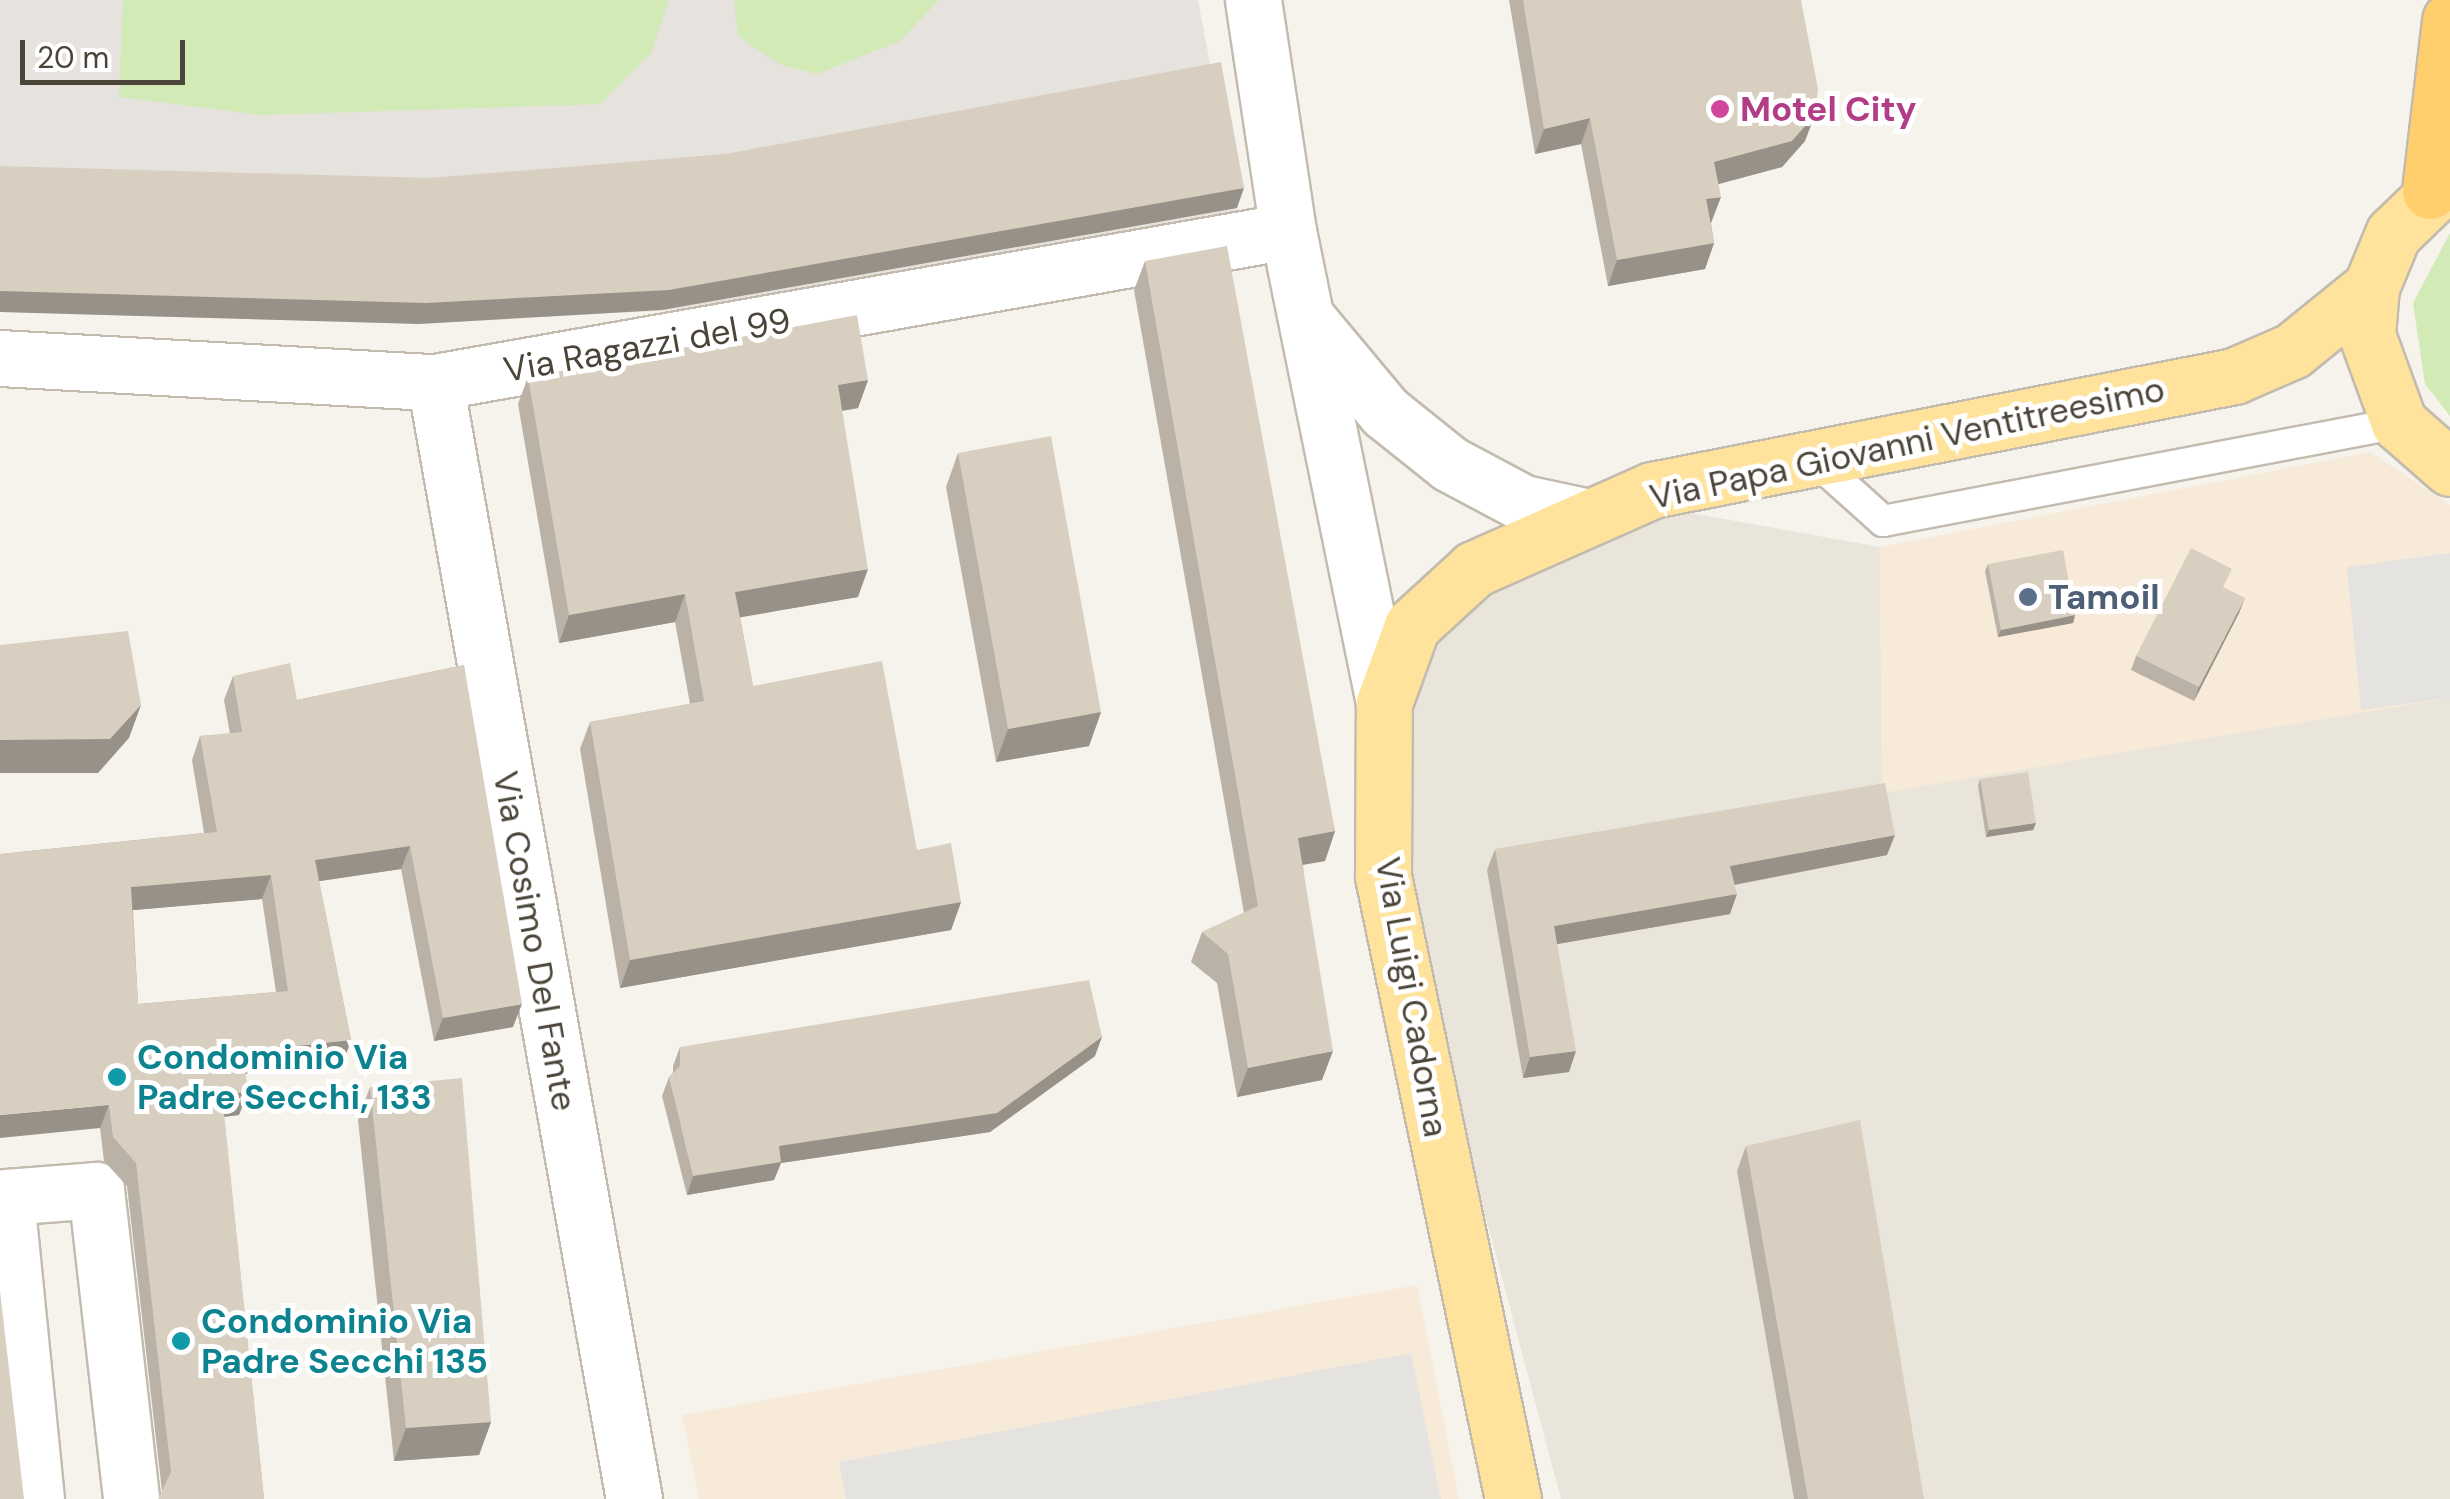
<!DOCTYPE html>
<style>
body{margin:0}
#map{position:relative;width:2450px;height:1499px;overflow:hidden;background:#f6f3ec;font-family:"DM Sans",sans-serif}
div>[style]{position:absolute}
[style*='--x']{left:calc(var(--x)*1px);top:calc(var(--y)*1px);width:calc(var(--w)*1px);rotate:calc(var(--a)*1deg)}
.residential>*{inset:0;background:#eae5da}
.commercial>*{inset:0;background:#f7ead8}
.industrial>*{inset:0;background:#e6e2dd}
.green>*{inset:0;background:#d2eab5}
.parking>*{inset:0;background:#e5e3e0}
.roads{filter:drop-shadow(2px 0 #c2bbae) drop-shadow(-2px 0 #c2bbae) drop-shadow(0 2px #c2bbae) drop-shadow(0 -2px #c2bbae)}
.lane>*{height:30px;margin:-15px;padding:0 15px;transform-origin:15px;border-radius:15px;background:#fff}
.street>*{height:55px;margin:-27.5px;padding:0 27.5px;transform-origin:27.5px;border-radius:27.5px;background:#fff}
.primary>*{height:55px;margin:-27.5px;padding:0 27.5px;transform-origin:27.5px;border-radius:27.5px;background:#ffe39c}
.highway>*{height:55px;margin:-27.5px;padding:0 27.5px;transform-origin:27.5px;border-radius:27.5px;background:#ffcf6e}
.wall>*{inset:0;background:#bab2a6}
.shaded-wall>*{inset:0;background:#979187}
.building>*{inset:0;background:#d8cfc1}
.dots>*{width:28px;height:28px;translate:-50% -50%;box-sizing:border-box;border:5px solid #fff;border-radius:50%}
span{translate:-50% -50%;white-space:nowrap;text-align:center;line-height:1.15;-webkit-text-stroke:10px #fff;paint-order:stroke}
.hotel-label{font-size:35px;color:#b23c85;font-weight:700}
.left{translate:0 -50%;text-align:left}
.street-label{font-size:35px;color:#4b4439}
.service-label{font-size:35px;color:#4e5e75;font-weight:700}
.culture-label{font-size:35px;color:#0d838f;font-weight:700}
.scale{position:absolute;left:20px;top:40px;width:165px;height:45px;box-sizing:border-box;border:5px solid #4b4439;border-top:0;padding-left:12px;font-size:30px;line-height:35px;white-space:nowrap;color:#4b4439;-webkit-text-stroke:8px #fff;paint-order:stroke}
</style>
<div id="map">
<div class="residential">
<div style="clip-path:polygon(1652px 506px,1880px 547px,1882px 792px,2450px 698px,2450px 1499px,1561px 1499px,1396px 881px,1396px 702px,1425px 636px,1484px 581px)"></div>
</div>
<div class="commercial">
<div style="clip-path:polygon(2370px 452px,2450px 505px,2450px 698px,1882px 793px,1880px 547px)"></div>
<div style="clip-path:polygon(1417px 1285px,1459px 1499px,699px 1499px,682px 1415px)"></div>
</div>
<div class="industrial">
<div style="clip-path:polygon(0 0,1198px 0,1238px 214px,741px 306px,419px 324px,0 312px)"></div>
</div>
<div class="green">
<div style="clip-path:polygon(123px 0,669px 0,651px 53px,600px 104px,262px 115px,119px 97px)"></div>
<div style="clip-path:polygon(734px 0,939px 0,900px 41px,817px 74px,781px 65px,738px 36px)"></div>
<div style="clip-path:polygon(2450px 233px,2450px 416px,2425px 384px,2413px 303px)"></div>
</div>
<div class="parking">
<div style="clip-path:polygon(2450px 553px,2450px 698px,2361px 710px,2347px 567px)"></div>
<div style="clip-path:polygon(1411px 1353px,1441px 1499px,846px 1499px,839px 1462px)"></div>
</div>
<div class="roads">
<div class="lane">
<div style="--x:1814;--y:459;--w:93;--a:41.9"></div>
<div style="--x:1883;--y:521;--w:525;--a:-10.75"></div>
</div>
<div class="street">
<div style="--x:1253;--y:0;--w:234;--a:81.4"></div>
<div style="--x:1288;--y:231;--w:482;--a:78.5"></div>
<div style="--x:1309;--y:321;--w:119;--a:50.1"></div>
<div style="--x:1385;--y:412;--w:83;--a:38.7"></div>
<div style="--x:1450;--y:464;--w:83;--a:28.1"></div>
<div style="--x:1523;--y:503;--w:67;--a:12"></div>
<div style="--x:0;--y:358;--w:436;--a:3.2"></div>
<div style="--x:435;--y:382;--w:866;--a:-10.04"></div>
<div style="--x:435;--y:382;--w:1135;--a:79.9"></div>
<div style="--x:36;--y:1499;--w:303;--a:-95.7"></div>
<div style="--x:6;--y:1197;--w:90;--a:-4.4"></div>
<div style="--x:96;--y:1190;--w:311;--a:83.5"></div>
</div>
<div class="primary">
<div style="--x:2450;--y:179;--w:79;--a:136"></div>
<div style="--x:2393;--y:234;--w:57;--a:112.5"></div>
<div style="--x:2371;--y:287;--w:48;--a:94.8"></div>
<div style="--x:2367;--y:335;--w:94;--a:70"></div>
<div style="--x:2399;--y:423;--w:68;--a:41.4"></div>
<div style="--x:1513;--y:1499;--w:636;--a:-101.79"></div>
<div style="--x:1383;--y:876;--w:173;--a:-89.7"></div>
<div style="--x:1384;--y:703;--w:82;--a:-70"></div>
<div style="--x:1412;--y:626;--w:84;--a:-42.6"></div>
<div style="--x:1474;--y:569;--w:195;--a:-23.9"></div>
<div style="--x:1652;--y:490;--w:593;--a:-11.08"></div>
<div style="--x:2234;--y:376;--w:63;--a:-23.3"></div>
<div style="--x:2292;--y:351;--w:102;--a:-39"></div>
</div>
<div class="highway">
<div style="--x:2430;--y:191;--w:172;--a:-83.3"></div>
</div>
</div>
<div class="wall">
<div style="clip-path:polygon(1509px 0,1801px 0,1805px 141px,1782px 167px,1718px 184px,1711px 223px,1714px 243px,1705px 269px,1608px 286px,1581px 144px,1535px 154px)"></div>
<div style="clip-path:polygon(1145px 261px,1335px 831px,1325px 861px,1303px 865px,1322px 1080px,1237px 1097px,1217px 983px,1191px 962px,1202px 932px,1244px 913px,1134px 290px)"></div>
<div style="clip-path:polygon(528px 377px,868px 380px,858px 408px,842px 411px,858px 597px,740px 617px,753px 686px,917px 850px,961px 902px,951px 930px,620px 988px,580px 749px,590px 722px,690px 704px,675px 622px,559px 643px,518px 404px)"></div>
<div style="clip-path:polygon(958px 453px,1101px 712px,1089px 746px,996px 762px,946px 487px)"></div>
<div style="clip-path:polygon(1988px 564px,2075px 615px,2073px 623px,1998px 637px,1985px 571px)"></div>
<div style="clip-path:polygon(2225px 588px,2239px 613px,2194px 701px,2131px 670px,2136px 656px)"></div>
<div style="clip-path:polygon(evenodd,464px 665px,513px 1027px,434px 1041px,401px 869px,319px 881px,351px 1040px,343px 1063px,245px 1074px,239px 1115px,224px 1117px,264px 1499px,162px 1491px,127px 1186px,104px 1161px,100px 1128px,0 854px,204px 833px,192px 760px,200px 736px,230px 734px,224px 700px,233px 676px,297px 700px,464px 665px,262px 899px,276px 992px,138px 1004px,133px 910px,262px 899px)"></div>
<div style="clip-path:polygon(1980px 779px,2036px 823px,2033px 830px,1986px 837px,1978px 786px)"></div>
<div style="clip-path:polygon(1495px 849px,1887px 855px,1735px 885px,1730px 914px,1557px 944px,1569px 1072px,1523px 1078px,1487px 870px)"></div>
<div style="clip-path:polygon(680px 1047px,1095px 1056px,990px 1132px,781px 1163px,774px 1180px,687px 1195px,662px 1096px,669px 1077px,673px 1073px,673px 1066px)"></div>
<div style="clip-path:polygon(370px 1087px,491px 1422px,479px 1455px,394px 1461px,358px 1120px)"></div>
<div style="clip-path:polygon(1746px 1146px,1924px 1499px,1794px 1499px,1737px 1171px)"></div>
</div>
<div class="shaded-wall">
<div style="clip-path:polygon(1815px 115px,1805px 141px,1782px 167px,1704px 188px,1714px 162px)"></div>
<div style="clip-path:polygon(1590px 118px,1581px 144px,1535px 154px,1544px 129px)"></div>
<div style="clip-path:polygon(1244px 188px,1237px 208px,662px 310px,419px 324px,0 312px,0 291px)"></div>
<div style="clip-path:polygon(1721px 197px,1711px 223px,1706px 199px)"></div>
<div style="clip-path:polygon(1714px 243px,1705px 269px,1608px 286px,1617px 260px)"></div>
<div style="clip-path:polygon(868px 380px,858px 408px,828px 413px,838px 385px)"></div>
<div style="clip-path:polygon(868px 569px,858px 597px,725px 620px,735px 592px)"></div>
<div style="clip-path:polygon(685px 594px,675px 622px,559px 643px,569px 615px)"></div>
<div style="clip-path:polygon(2245px 598px,2239px 613px,2194px 701px,2199px 687px)"></div>
<div style="clip-path:polygon(2075px 615px,2073px 623px,1998px 637px,2001px 630px)"></div>
<div style="clip-path:polygon(141px 705px,129px 738px,98px 773px,0 773px,0 740px)"></div>
<div style="clip-path:polygon(1101px 712px,1089px 746px,996px 762px,1008px 729px)"></div>
<div style="clip-path:polygon(2036px 823px,2033px 830px,1986px 837px,1989px 830px)"></div>
<div style="clip-path:polygon(1335px 831px,1325px 861px,1288px 867px,1298px 838px)"></div>
<div style="clip-path:polygon(1895px 835px,1887px 855px,1722px 887px,1730px 866px)"></div>
<div style="clip-path:polygon(410px 846px,401px 869px,307px 883px,315px 860px)"></div>
<div style="clip-path:polygon(271px 875px,262px 899px,123px 911px,131px 887px)"></div>
<div style="clip-path:polygon(1737px 894px,1730px 914px,1546px 946px,1554px 926px)"></div>
<div style="clip-path:polygon(961px 902px,951px 930px,620px 988px,630px 960px)"></div>
<div style="clip-path:polygon(522px 1004px,513px 1027px,434px 1041px,443px 1018px)"></div>
<div style="clip-path:polygon(1102px 1037px,1095px 1056px,990px 1132px,781px 1163px,774px 1180px,687px 1195px,693px 1176px,779px 1146px)"></div>
<div style="clip-path:polygon(351px 1040px,343px 1063px,234px 1075px,243px 1052px)"></div>
<div style="clip-path:polygon(1333px 1051px,1322px 1080px,1237px 1097px,1248px 1068px)"></div>
<div style="clip-path:polygon(1576px 1051px,1569px 1072px,1523px 1078px,1530px 1057px)"></div>
<div style="clip-path:polygon(248px 1092px,239px 1115px,213px 1118px,222px 1094px)"></div>
<div style="clip-path:polygon(109px 1105px,100px 1128px,0 1138px,0 1115px)"></div>
<div style="clip-path:polygon(491px 1422px,479px 1455px,394px 1461px,406px 1428px)"></div>
</div>
<div class="building">
<div style="clip-path:polygon(1523px 0,1801px 0,1818px 89px,1815px 115px,1792px 141px,1714px 162px,1721px 197px,1706px 199px,1714px 243px,1617px 260px,1590px 118px,1544px 129px)"></div>
<div style="clip-path:polygon(1221px 62px,1244px 188px,669px 290px,426px 303px,0 291px,0 166px,430px 178px,725px 154px)"></div>
<div style="clip-path:polygon(1227px 246px,1335px 831px,1298px 838px,1333px 1051px,1248px 1068px,1228px 954px,1202px 932px,1258px 906px,1145px 261px)"></div>
<div style="clip-path:polygon(857px 315px,868px 380px,838px 385px,868px 569px,735px 592px,753px 686px,882px 661px,917px 850px,951px 843px,961px 902px,630px 960px,590px 722px,704px 701px,685px 594px,569px 615px,528px 377px)"></div>
<div style="clip-path:polygon(1051px 436px,1101px 712px,1008px 729px,958px 453px)"></div>
<div style="clip-path:polygon(2191px 548px,2232px 569px,2223px 587px,2245px 598px,2199px 687px,2136px 656px)"></div>
<div style="clip-path:polygon(2063px 550px,2075px 615px,2001px 630px,1988px 564px)"></div>
<div style="clip-path:polygon(128px 631px,141px 705px,110px 739px,0 740px,0 645px)"></div>
<div style="clip-path:polygon(evenodd,290px 663px,297px 700px,464px 665px,522px 1004px,443px 1018px,410px 846px,315px 860px,351px 1040px,243px 1052px,248px 1092px,222px 1094px,264px 1499px,158px 1499px,171px 1472px,136px 1163px,113px 1137px,109px 1105px,0 1115px,0 854px,217px 832px,200px 736px,242px 732px,233px 676px,290px 663px,271px 875px,288px 991px,138px 1004px,131px 887px,271px 875px)"></div>
<div style="clip-path:polygon(2028px 772px,2036px 823px,1989px 830px,1980px 779px)"></div>
<div style="clip-path:polygon(1885px 783px,1895px 835px,1730px 866px,1737px 894px,1554px 926px,1576px 1051px,1530px 1057px,1495px 849px)"></div>
<div style="clip-path:polygon(1089px 980px,1102px 1037px,997px 1113px,779px 1146px,781px 1162px,693px 1176px,669px 1077px,680px 1066px,680px 1047px)"></div>
<div style="clip-path:polygon(462px 1078px,491px 1422px,406px 1428px,370px 1087px)"></div>
<div style="clip-path:polygon(1860px 1120px,1924px 1499px,1808px 1499px,1746px 1146px)"></div>
<div style="clip-path:polygon(0 1291px,24px 1499px,0 1499px)"></div>
</div>
<div class="dots">
<div style="left:1720px;top:109px;background:#d1479c"></div>
<div style="left:2028px;top:597px;background:#5c6f8a"></div>
<div style="left:117px;top:1077px;background:#0f9aa8"></div>
<div style="left:181px;top:1341px;background:#0f9aa8"></div>
</div>
<div class="hotel-label">
<span class="left" style="left:1740px;top:109px">Motel City</span>
</div>
<div class="street-label">
<span style="left:647px;top:345px;rotate:-10deg">Via Ragazzi del 99</span>
<span style="left:1907px;top:443px;rotate:-12deg">Via Papa Giovanni Ventitreesimo</span>
<span style="left:535px;top:941px;rotate:80deg">Via Cosimo Del Fante</span>
<span style="left:1412px;top:997px;rotate:80deg">Via Luigi Cadorna</span>
</div>
<div class="service-label">
<span class="left" style="left:2048px;top:597px">Tamoil</span>
</div>
<div class="culture-label">
<span class="left" style="left:137px;top:1077px">Condominio Via<br>Padre Secchi, 133</span>
<span class="left" style="left:201px;top:1341px">Condominio Via<br>Padre Secchi 135</span>
</div>
<div class="scale">20 m</div>
</div>
